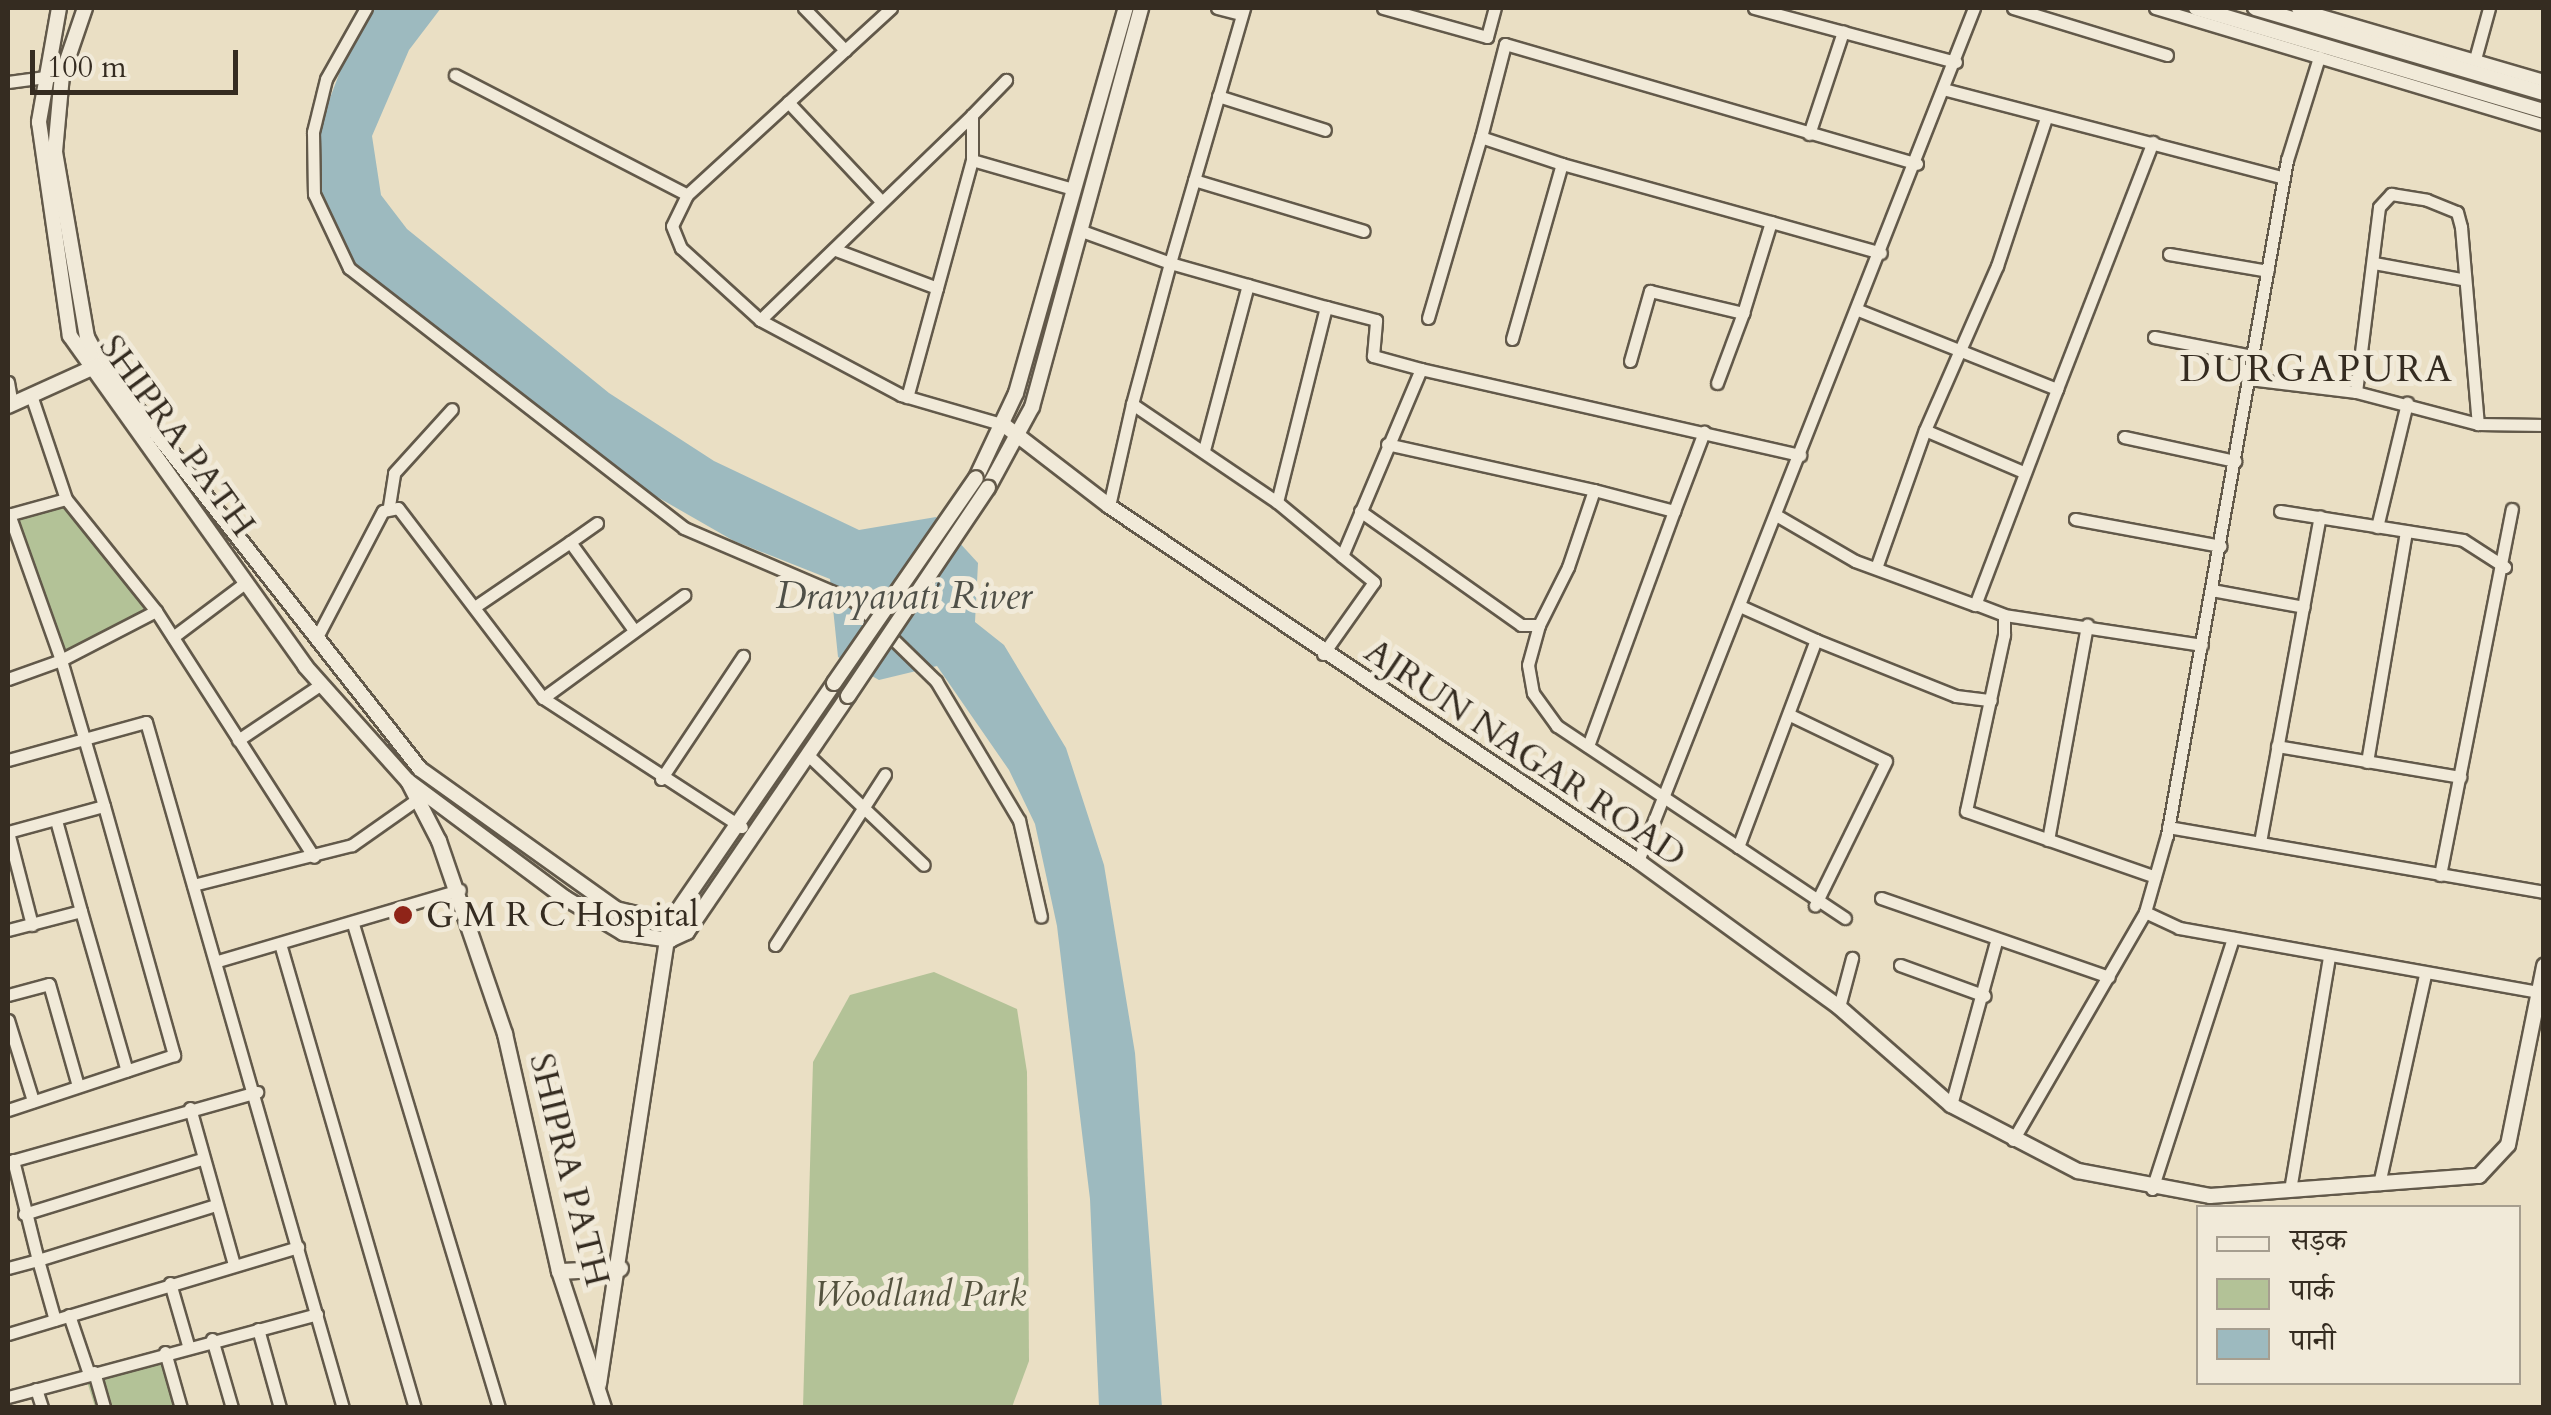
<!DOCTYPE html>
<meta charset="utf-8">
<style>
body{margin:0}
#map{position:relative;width:2551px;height:1415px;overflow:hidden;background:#eadfc4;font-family:Cardo,"Noto Serif Devanagari",serif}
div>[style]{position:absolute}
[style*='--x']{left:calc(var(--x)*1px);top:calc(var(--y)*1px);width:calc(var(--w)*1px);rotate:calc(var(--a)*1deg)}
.green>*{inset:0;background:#b3c297}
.water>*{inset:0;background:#9dbabf}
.roads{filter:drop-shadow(2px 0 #62594a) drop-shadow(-2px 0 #62594a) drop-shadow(0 2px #62594a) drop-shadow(0 -2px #62594a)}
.minor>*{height:11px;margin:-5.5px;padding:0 5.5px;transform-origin:5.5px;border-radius:5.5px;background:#f1ead9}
.tertiary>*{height:14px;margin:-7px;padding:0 7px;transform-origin:7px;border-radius:7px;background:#f1ead9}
.secondary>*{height:15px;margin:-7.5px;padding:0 7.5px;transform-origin:7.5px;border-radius:7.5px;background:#f1ead9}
.bridges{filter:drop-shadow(2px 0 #62594a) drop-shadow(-2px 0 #62594a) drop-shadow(0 2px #62594a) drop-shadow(0 -2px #62594a)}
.tertiary-bridge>*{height:14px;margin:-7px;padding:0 7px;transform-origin:7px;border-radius:7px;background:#f1ead9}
.dots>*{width:28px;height:28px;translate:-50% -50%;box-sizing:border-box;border:5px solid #f1ead9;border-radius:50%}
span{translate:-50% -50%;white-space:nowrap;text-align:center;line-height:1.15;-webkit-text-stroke:10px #f1ead9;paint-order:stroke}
.street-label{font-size:35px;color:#352c21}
.poi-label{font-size:35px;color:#352c21}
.left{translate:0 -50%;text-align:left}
.park-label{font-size:35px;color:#54523e;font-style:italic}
.neighbourhood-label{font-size:38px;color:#352c21;letter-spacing:2.5px}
.water-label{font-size:38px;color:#4f5048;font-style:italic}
.frame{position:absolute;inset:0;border:10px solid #352c21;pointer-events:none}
.legend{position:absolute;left:2196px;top:1205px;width:325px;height:180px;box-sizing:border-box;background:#f1ead9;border:2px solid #a69e8f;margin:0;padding:12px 18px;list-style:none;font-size:30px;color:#352c21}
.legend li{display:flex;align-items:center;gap:20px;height:50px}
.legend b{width:50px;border:2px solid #a69e8f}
.scale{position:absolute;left:30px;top:50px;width:208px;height:45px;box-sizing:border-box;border:5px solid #352c21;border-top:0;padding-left:12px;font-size:30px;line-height:35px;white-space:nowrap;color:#352c21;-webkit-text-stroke:8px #f1ead9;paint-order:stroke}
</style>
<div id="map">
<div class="green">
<div style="clip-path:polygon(66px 499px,156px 611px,61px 660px,9px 514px)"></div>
<div style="clip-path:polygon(934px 972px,1017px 1009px,1027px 1072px,1029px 1361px,1012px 1407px,803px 1407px,813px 1062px,850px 995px)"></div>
<div style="clip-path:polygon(172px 1350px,187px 1407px,95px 1407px,85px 1375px)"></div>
</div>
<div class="water">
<div style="clip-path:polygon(364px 8px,441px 8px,409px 50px,372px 136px,381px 195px,407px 229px,609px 393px,714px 461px,859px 530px,936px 517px,978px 563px,975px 622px,1004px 645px,1066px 748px,1104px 865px,1135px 1053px,1162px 1407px,1099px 1407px,1090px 1199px,1057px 926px,1035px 824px,1009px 770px,937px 666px,879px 680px,838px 657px,830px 579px,734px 541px,591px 459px,351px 260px,316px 181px,313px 143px)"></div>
</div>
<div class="roads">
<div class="minor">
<div style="--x:366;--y:8;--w:81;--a:119.4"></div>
<div style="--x:326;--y:79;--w:55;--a:103.8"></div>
<div style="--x:313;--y:132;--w:62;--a:89.1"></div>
<div style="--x:314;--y:194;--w:82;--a:64.7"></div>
<div style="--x:349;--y:268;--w:424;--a:37.8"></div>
<div style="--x:684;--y:528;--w:185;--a:23.2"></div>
<div style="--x:854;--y:601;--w:115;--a:44.3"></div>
<div style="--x:936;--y:681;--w:162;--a:59.2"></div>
<div style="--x:1019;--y:820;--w:99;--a:77.2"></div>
<div style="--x:804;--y:8;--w:59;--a:45.7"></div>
<div style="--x:891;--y:8;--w:277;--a:137.5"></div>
<div style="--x:687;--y:195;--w:34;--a:116"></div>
<div style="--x:672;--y:226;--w:24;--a:68"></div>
<div style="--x:681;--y:248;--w:107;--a:42.3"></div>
<div style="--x:760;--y:320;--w:160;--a:28"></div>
<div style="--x:901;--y:395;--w:107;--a:16.2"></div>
<div style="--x:1217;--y:8;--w:25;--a:14"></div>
<div style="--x:1383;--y:8;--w:108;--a:15.6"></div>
<div style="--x:1487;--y:37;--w:30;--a:-75"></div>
<div style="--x:1754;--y:8;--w:209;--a:15"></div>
<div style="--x:2013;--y:8;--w:161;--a:17"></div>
<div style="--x:2155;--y:8;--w:406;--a:16.7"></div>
<div style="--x:2297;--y:8;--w:257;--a:16.3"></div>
<div style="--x:2475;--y:59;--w:53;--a:-74.6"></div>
<div style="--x:455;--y:75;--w:261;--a:27.3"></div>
<div style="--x:8;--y:82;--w:45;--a:-7.6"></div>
<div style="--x:1947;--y:90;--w:348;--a:14.6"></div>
<div style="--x:1218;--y:96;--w:112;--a:17.6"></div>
<div style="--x:788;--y:102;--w:136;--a:46.8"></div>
<div style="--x:972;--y:115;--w:49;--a:-45.8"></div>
<div style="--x:1809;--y:134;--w:108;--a:-71.6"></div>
<div style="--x:972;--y:160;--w:105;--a:16"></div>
<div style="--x:1562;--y:164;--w:85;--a:-161.6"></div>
<div style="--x:1481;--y:137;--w:96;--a:-75.5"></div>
<div style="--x:1505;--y:44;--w:429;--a:16.2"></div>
<div style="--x:1194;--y:180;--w:177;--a:16.7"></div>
<div style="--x:1079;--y:230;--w:97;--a:19.9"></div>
<div style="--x:1170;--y:263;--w:162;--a:15.8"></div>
<div style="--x:1326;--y:307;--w:201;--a:104.1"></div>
<div style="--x:1277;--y:502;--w:175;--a:-145.9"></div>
<div style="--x:1132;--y:404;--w:146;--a:-74.9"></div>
<div style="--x:1170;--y:263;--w:266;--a:-73.8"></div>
<div style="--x:836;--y:250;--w:108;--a:20.6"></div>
<div style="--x:2169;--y:254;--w:100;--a:9.7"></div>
<div style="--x:2374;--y:263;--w:88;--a:10.4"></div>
<div style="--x:1858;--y:310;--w:214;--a:21.7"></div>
<div style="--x:2057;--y:389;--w:265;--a:-68.8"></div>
<div style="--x:1428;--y:318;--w:189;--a:-73.7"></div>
<div style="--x:760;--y:320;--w:295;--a:-44"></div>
<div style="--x:972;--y:115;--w:45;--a:90"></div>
<div style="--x:972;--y:160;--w:246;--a:105.3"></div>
<div style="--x:2154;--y:337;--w:101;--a:10.9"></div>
<div style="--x:1512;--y:339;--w:182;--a:-74.1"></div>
<div style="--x:1562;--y:164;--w:217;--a:15.5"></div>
<div style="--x:1630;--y:361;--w:73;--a:-74.1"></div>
<div style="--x:1650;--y:291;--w:96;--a:13.3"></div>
<div style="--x:1743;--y:313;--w:95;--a:-72.9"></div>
<div style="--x:1771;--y:222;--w:114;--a:15.7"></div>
<div style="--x:1421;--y:369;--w:389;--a:12.8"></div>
<div style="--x:2249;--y:379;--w:108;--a:6.9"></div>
<div style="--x:2356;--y:392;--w:126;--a:14.7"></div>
<div style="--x:2478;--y:424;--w:66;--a:0.9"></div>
<div style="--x:8;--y:382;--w:22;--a:80"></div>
<div style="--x:1717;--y:383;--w:75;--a:-69.6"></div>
<div style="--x:2356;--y:392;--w:186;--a:-82.9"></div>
<div style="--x:2379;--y:207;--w:18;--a:-47"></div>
<div style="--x:2391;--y:194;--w:36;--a:9"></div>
<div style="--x:2427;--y:200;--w:32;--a:22"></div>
<div style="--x:2457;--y:212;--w:16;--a:75"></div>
<div style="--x:2461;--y:227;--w:198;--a:85.1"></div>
<div style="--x:31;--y:395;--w:110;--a:71.4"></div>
<div style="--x:66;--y:499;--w:144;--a:51.2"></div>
<div style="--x:156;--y:611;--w:292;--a:57.3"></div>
<div style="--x:2124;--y:437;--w:114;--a:12.2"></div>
<div style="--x:1204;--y:450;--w:171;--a:-75.1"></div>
<div style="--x:2021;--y:471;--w:104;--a:-156.9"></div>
<div style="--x:1925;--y:430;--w:179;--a:-66.3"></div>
<div style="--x:1997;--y:266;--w:156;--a:-71.7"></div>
<div style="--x:1594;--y:490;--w:83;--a:14.7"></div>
<div style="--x:1674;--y:511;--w:85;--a:-69.2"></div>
<div style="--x:1277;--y:502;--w:85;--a:39.7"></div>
<div style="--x:1342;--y:556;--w:203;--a:-67.1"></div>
<div style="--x:1421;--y:369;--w:50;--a:-164.8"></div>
<div style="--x:1373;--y:356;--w:36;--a:-85"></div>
<div style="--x:1376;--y:320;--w:52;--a:-165.4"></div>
<div style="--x:389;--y:506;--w:33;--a:-81"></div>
<div style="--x:394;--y:473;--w:86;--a:-47.8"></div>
<div style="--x:1109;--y:506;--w:105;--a:-77.3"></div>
<div style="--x:1360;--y:511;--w:197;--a:35.3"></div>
<div style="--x:1521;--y:625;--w:18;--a:0"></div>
<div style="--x:1539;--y:625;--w:65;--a:-63.4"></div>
<div style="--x:1568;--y:567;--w:81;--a:-71.3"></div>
<div style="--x:1594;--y:490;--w:212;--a:-167.5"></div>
<div style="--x:2280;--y:511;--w:185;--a:9"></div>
<div style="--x:2463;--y:540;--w:50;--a:32.7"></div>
<div style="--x:8;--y:515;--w:60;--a:-15.4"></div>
<div style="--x:1776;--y:515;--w:91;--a:30.2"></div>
<div style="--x:1855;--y:561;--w:128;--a:20.1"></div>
<div style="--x:1975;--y:605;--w:231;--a:-69.2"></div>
<div style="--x:2075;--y:519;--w:148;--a:10.5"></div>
<div style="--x:2377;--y:527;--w:128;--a:-76.4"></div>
<div style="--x:570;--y:542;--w:33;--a:-35"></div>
<div style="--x:1876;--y:568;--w:146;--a:-70.5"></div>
<div style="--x:2217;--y:591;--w:88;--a:10.4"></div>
<div style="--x:1976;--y:604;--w:30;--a:21"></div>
<div style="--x:2004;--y:615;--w:20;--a:90"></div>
<div style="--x:2004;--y:635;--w:180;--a:102.2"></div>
<div style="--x:1966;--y:811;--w:200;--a:19.2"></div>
<div style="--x:476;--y:606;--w:114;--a:-34.2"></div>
<div style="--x:570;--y:542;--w:109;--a:54"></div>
<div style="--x:2004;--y:615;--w:200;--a:8.6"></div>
<div style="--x:1539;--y:625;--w:41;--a:105.4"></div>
<div style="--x:1528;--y:665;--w:28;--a:80"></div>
<div style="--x:1533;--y:693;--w:41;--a:54"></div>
<div style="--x:1557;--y:726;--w:346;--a:33.7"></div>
<div style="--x:173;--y:637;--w:90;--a:-36.9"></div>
<div style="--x:317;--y:637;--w:142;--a:-62.4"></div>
<div style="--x:383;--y:511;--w:15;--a:-11"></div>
<div style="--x:398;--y:508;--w:239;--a:52.7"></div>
<div style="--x:543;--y:698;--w:237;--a:33"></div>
<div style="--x:1816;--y:640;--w:151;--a:21.8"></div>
<div style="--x:1956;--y:696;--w:35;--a:7"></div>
<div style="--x:1323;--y:654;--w:88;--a:-54.7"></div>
<div style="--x:1374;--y:582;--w:41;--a:-140.9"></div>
<div style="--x:8;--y:679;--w:56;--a:-19.7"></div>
<div style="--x:61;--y:660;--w:155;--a:-109.6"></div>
<div style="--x:543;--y:698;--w:175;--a:-36.1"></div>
<div style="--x:1790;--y:715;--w:106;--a:25.6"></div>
<div style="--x:1886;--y:761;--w:161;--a:116.2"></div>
<div style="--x:238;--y:740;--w:99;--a:-33.9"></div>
<div style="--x:1588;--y:746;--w:250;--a:-69.9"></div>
<div style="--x:2277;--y:746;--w:186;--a:9.6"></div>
<div style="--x:809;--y:756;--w:158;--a:43.5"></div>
<div style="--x:8;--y:760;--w:143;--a:-15.4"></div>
<div style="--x:146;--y:722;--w:714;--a:73.98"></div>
<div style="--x:2367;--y:762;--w:234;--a:-80.4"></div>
<div style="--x:661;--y:779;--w:148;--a:-56.3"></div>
<div style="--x:104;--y:806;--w:152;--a:-106.4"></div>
<div style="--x:61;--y:660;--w:107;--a:-27.3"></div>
<div style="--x:2168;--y:827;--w:382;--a:9.8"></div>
<div style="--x:8;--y:832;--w:99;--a:-15.2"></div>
<div style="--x:104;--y:806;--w:259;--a:74.3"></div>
<div style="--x:174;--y:1055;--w:175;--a:161.7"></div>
<div style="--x:8;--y:832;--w:96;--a:75.5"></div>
<div style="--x:2048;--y:840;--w:219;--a:-79.7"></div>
<div style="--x:2260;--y:842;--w:331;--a:-79.6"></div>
<div style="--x:1738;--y:847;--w:221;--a:-69.4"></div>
<div style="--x:1816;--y:640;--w:83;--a:-155.9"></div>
<div style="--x:1638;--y:861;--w:917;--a:-68.5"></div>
<div style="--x:2440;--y:875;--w:373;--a:-78.9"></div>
<div style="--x:193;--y:885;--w:164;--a:-14.1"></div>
<div style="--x:352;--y:845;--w:78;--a:-35.1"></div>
<div style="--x:1881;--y:898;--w:241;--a:19.1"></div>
<div style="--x:81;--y:911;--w:166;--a:74"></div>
<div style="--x:2145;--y:912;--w:38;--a:25"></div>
<div style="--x:2179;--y:928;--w:366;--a:10.1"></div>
<div style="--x:353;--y:924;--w:506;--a:73.21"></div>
<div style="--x:8;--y:930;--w:75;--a:-14.6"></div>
<div style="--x:81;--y:911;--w:94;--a:-105.4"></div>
<div style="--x:775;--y:945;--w:203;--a:-57.2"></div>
<div style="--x:281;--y:947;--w:480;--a:73.8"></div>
<div style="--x:218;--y:961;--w:252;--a:-16.4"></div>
<div style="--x:1900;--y:965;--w:90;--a:20"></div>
<div style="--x:8;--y:995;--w:42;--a:-15"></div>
<div style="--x:49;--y:984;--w:106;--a:74.1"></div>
<div style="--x:1839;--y:1007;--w:51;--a:-75.1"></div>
<div style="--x:8;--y:1020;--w:85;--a:72.8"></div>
<div style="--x:1951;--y:1105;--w:169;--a:-74.6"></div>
<div style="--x:190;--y:1108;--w:163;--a:74.3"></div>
<div style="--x:2013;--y:1140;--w:263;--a:-59.9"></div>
<div style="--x:2145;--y:912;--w:80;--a:-74.1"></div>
<div style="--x:2167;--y:835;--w:686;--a:-79.92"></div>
<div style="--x:2287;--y:160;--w:108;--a:-72.7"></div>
<div style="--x:13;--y:1160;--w:103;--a:76"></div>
<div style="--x:38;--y:1260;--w:186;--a:-17.2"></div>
<div style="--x:8;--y:1162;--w:259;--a:-15.7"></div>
<div style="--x:2379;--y:1184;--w:215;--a:-77.6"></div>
<div style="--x:2152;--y:1189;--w:264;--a:-72.1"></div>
<div style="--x:2290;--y:1190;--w:237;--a:-80.5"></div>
<div style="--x:24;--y:1214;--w:186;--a:-17.2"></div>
<div style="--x:8;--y:1268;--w:31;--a:-15"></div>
<div style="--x:38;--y:1260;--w:62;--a:74.2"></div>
<div style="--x:170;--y:1283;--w:65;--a:73.8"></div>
<div style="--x:69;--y:1315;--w:62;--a:71.3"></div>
<div style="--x:258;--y:1329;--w:82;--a:74.4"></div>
<div style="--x:8;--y:1334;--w:303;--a:-16.7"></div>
<div style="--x:212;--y:1339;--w:72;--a:73.8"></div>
<div style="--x:165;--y:1352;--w:58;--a:74.1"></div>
<div style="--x:94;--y:1372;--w:37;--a:74"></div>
<div style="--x:36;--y:1389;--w:20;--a:72"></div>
<div style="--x:8;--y:1397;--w:320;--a:-15"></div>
</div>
<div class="tertiary">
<div style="--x:59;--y:8;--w:116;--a:100"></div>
<div style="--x:39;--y:122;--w:216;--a:81.8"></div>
<div style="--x:70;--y:336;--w:405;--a:54.5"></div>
<div style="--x:305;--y:666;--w:154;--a:48.2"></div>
<div style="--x:408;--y:781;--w:68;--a:62.7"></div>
<div style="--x:439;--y:841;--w:204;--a:71.1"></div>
<div style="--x:505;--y:1034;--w:243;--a:77.2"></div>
<div style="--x:559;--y:1271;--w:144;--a:71.8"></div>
<div style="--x:85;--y:8;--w:71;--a:108.9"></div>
<div style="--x:62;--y:75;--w:77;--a:95.2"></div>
<div style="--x:55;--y:152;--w:188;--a:80.2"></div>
<div style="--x:87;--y:337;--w:30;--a:62"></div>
<div style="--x:101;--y:363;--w:516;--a:51.84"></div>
<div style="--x:420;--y:769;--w:241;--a:35.5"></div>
<div style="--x:616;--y:909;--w:56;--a:13.5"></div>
<div style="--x:2196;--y:8;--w:363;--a:16.5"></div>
<div style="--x:2255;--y:8;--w:301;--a:16.4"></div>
<div style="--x:8;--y:406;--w:97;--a:-24.4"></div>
<div style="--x:1004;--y:425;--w:133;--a:37.6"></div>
<div style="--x:1109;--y:506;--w:637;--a:33.86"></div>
<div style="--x:1638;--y:861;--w:248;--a:36"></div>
<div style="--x:1839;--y:1007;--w:149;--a:41.2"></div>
<div style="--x:1951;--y:1105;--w:143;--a:27.5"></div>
<div style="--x:2078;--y:1171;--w:134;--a:10.7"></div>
<div style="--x:2210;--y:1196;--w:270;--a:-4.3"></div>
<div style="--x:2479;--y:1176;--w:42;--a:-46.9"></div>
<div style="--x:2508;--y:1145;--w:183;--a:-78.6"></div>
<div style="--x:976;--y:478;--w:94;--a:-64.8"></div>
<div style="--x:1016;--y:393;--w:400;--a:-74.1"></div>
<div style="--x:988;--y:488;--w:92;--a:-61.5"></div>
<div style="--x:1032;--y:407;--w:414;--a:-74.7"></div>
<div style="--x:408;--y:781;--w:196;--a:36.7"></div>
<div style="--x:565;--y:898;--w:68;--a:31.1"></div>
<div style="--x:623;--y:933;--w:48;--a:8.5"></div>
<div style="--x:670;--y:940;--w:19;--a:-25"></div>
<div style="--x:687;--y:932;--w:286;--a:-55.7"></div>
<div style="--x:599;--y:1384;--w:467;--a:-81.3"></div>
<div style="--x:670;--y:922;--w:290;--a:-55.5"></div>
</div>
<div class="secondary">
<div style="--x:559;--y:1271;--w:61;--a:-2.8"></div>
</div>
</div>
<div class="bridges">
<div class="tertiary-bridge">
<div style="--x:834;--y:683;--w:249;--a:-55.3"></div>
<div style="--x:848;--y:696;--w:251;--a:-56.1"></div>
</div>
</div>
<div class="dots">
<div style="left:403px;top:915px;background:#8f2418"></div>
</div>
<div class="street-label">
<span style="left:177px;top:436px;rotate:54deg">SHIPRA PATH</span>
<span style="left:1525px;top:753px;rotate:34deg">AJRUN NAGAR ROAD</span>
<span style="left:569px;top:1170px;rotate:76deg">SHIPRA PATH</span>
</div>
<div class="poi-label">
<span class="left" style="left:426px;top:915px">G M R C Hospital</span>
</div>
<div class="park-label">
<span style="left:920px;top:1295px">Woodland Park</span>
</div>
<div class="neighbourhood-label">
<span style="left:2317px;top:370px">DURGAPURA</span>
</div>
<div class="water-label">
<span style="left:904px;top:597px">Dravyavati River</span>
</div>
<div class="frame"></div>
<ul class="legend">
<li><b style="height:12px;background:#f1ead9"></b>सड़क</li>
<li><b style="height:28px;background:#b3c297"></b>पार्क</li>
<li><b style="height:28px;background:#9dbabf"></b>पानी</li>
</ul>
<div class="scale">100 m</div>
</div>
